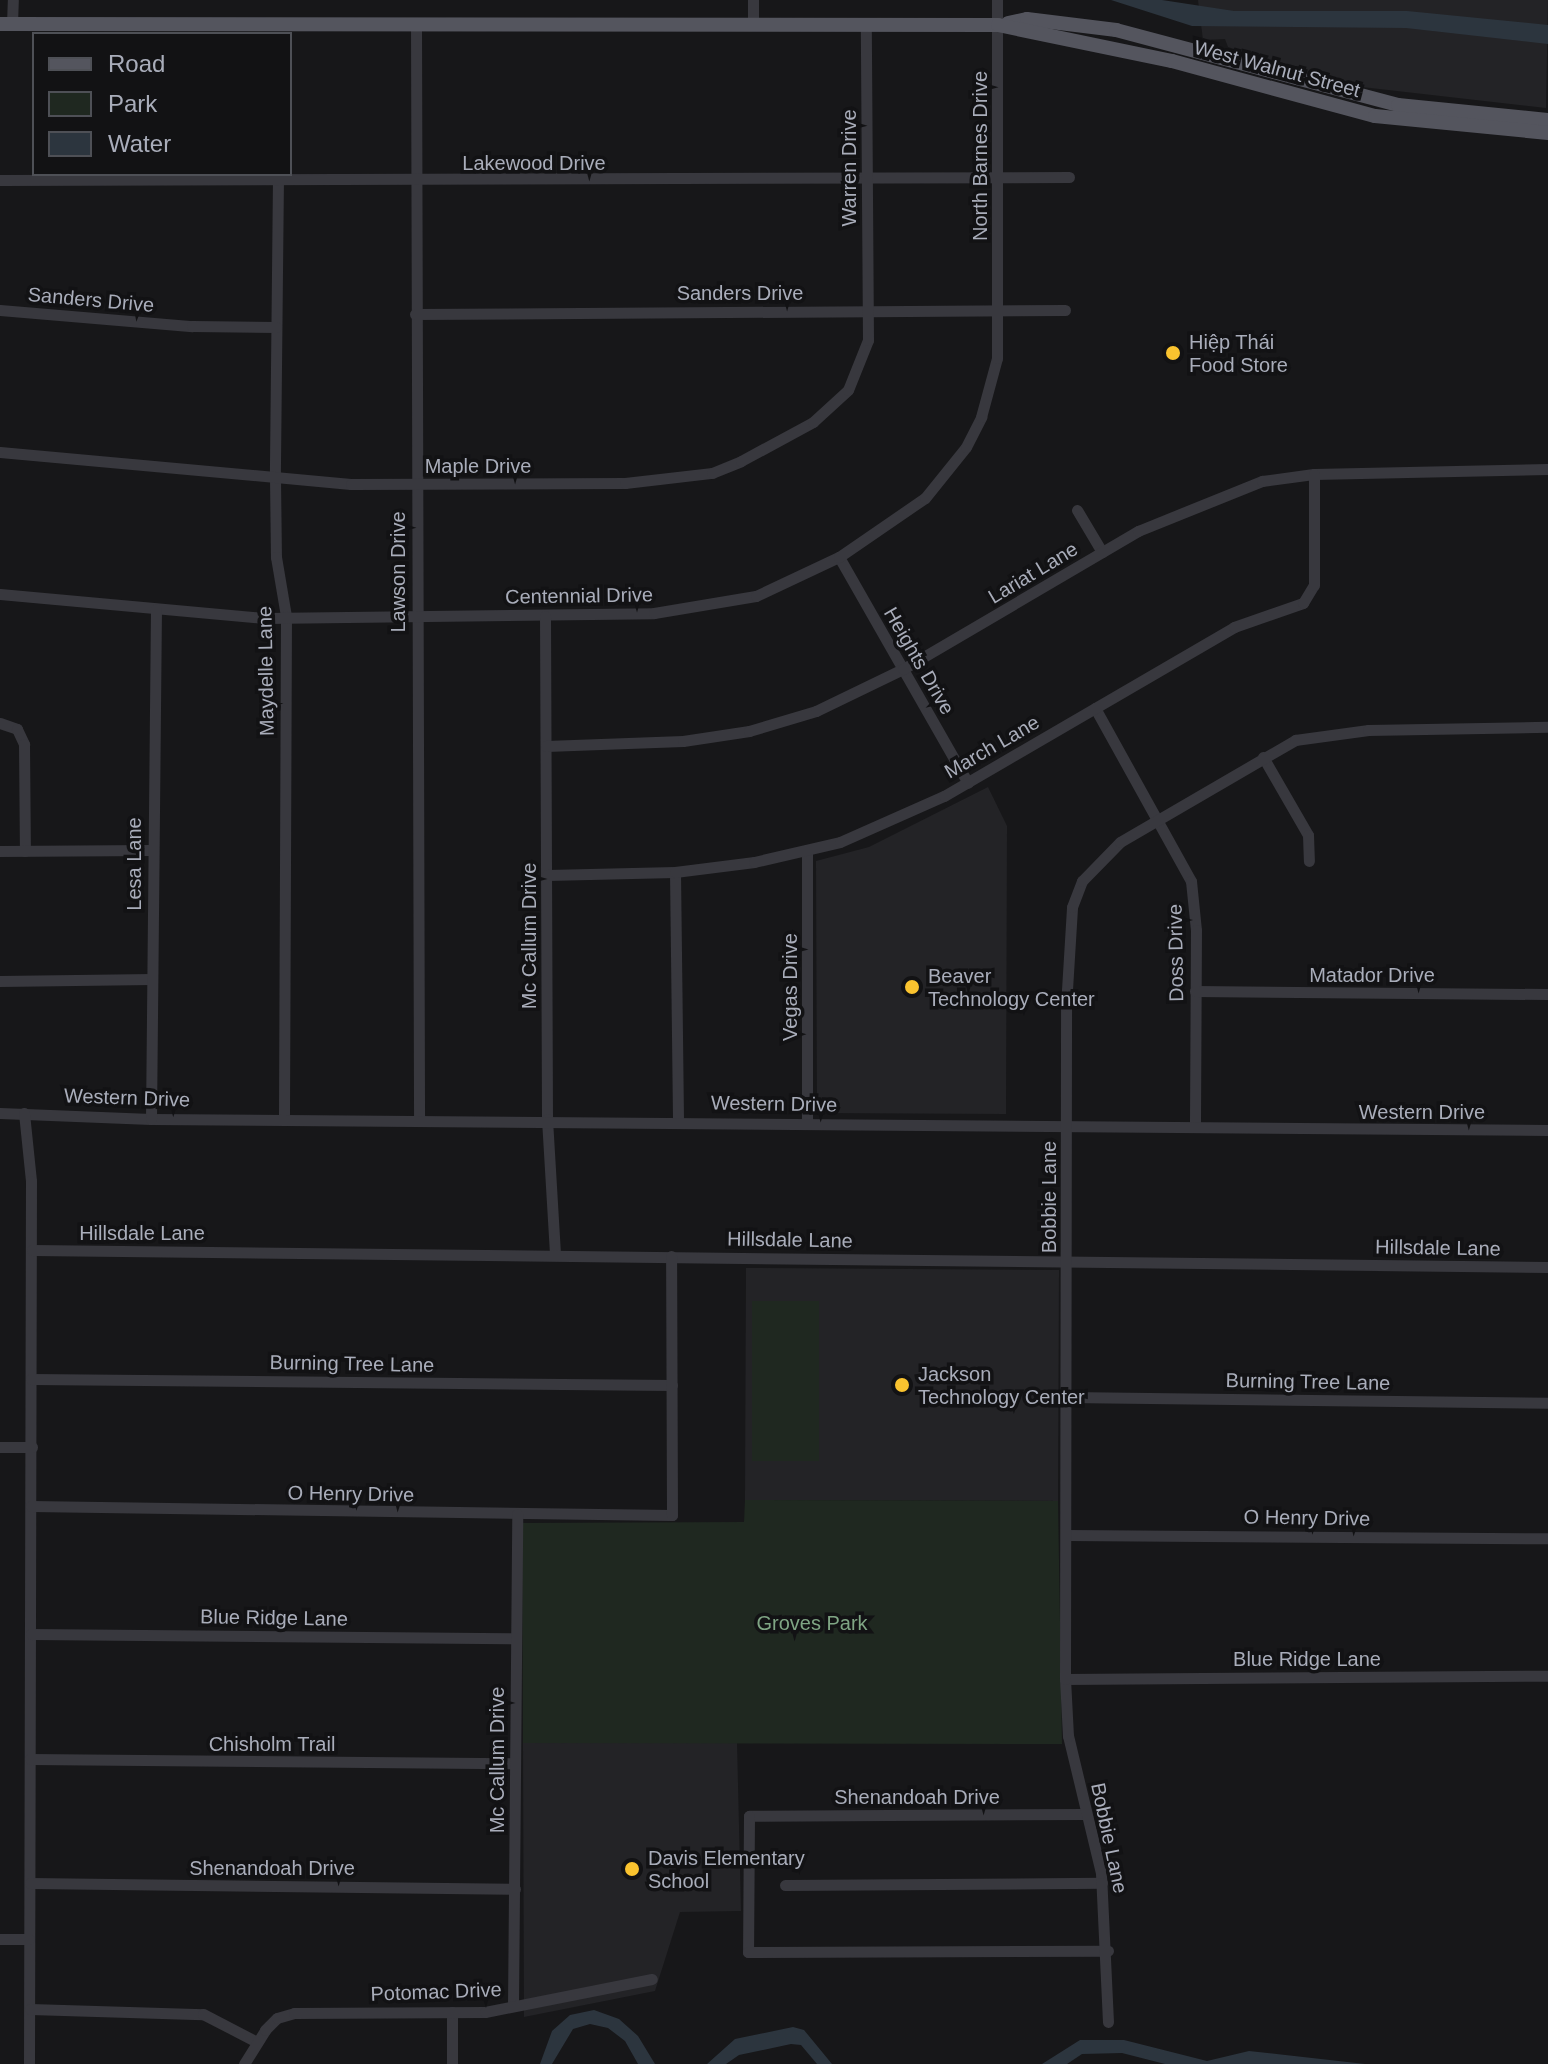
<!DOCTYPE html>
<meta charset="utf-8">
<style>
body{margin:0}
#map{position:relative;width:1548px;height:2064px;overflow:hidden;background:#171719;font-family:Helvetica,sans-serif}
div>[style]{position:absolute}
[style*='--x']{left:calc(var(--x)*1px);top:calc(var(--y)*1px);width:calc(var(--w)*1px);rotate:calc(var(--a)*1deg)}
.built>*{inset:0;background:#232326}
.green>*{inset:0;background:#1f2820}
.water>*{inset:0;background:#2c353e}
.minor>*{height:11px;margin:-5.5px;padding:0 5.5px;transform-origin:5.5px;border-radius:5.5px;background:#38383e}
.major>*{height:14px;margin:-7px;padding:0 7px;transform-origin:7px;border-radius:7px;background:#54555e}
.dots>*{width:22px;height:22px;translate:-50% -50%;box-sizing:border-box;border:4px solid #121214;border-radius:50%}
span{translate:-50% -50%;white-space:nowrap;text-align:center;line-height:1.15;-webkit-text-stroke:7px #121214;paint-order:stroke}
.street-label{font-size:20px;color:#a9adba}
.poi-label{font-size:20px;color:#a9adba}
.left{translate:0 -50%;text-align:left}
.park-label{font-size:20px;color:#7fa584}
.legend{position:absolute;left:32px;top:32px;width:260px;height:144px;box-sizing:border-box;background:#121214;border:2px solid #4e5056;margin:0;padding:10px 14px;list-style:none;font-size:24px;color:#a9adba}
.legend li{display:flex;align-items:center;gap:16px;height:40px}
.legend b{width:40px;border:2px solid #4e5056}
</style>
<div id="map">
<div class="built">
<div style="clip-path:polygon(1198px 0,1548px 0,1546px 108px,1362px 87px,1299px 71px,1228px 47px,1225px 39px,1203px 40px)"></div>
<div style="clip-path:polygon(988px 787px,1007px 826px,1006px 1114px,817px 1113px,816px 861px,869px 847px)"></div>
<div style="clip-path:polygon(746px 1268px,1059px 1270px,1058px 1501px,745px 1500px)"></div>
<div style="clip-path:polygon(737px 1742px,741px 1911px,680px 1912px,655px 1991px,524px 2017px,523px 1743px)"></div>
</div>
<div class="green">
<div style="clip-path:polygon(752px 1301px,819px 1301px,819px 1461px,752px 1461px)"></div>
<div style="clip-path:polygon(745px 1500px,1058px 1501px,1062px 1744px,523px 1743px,522px 1523px,744px 1522px)"></div>
</div>
<div class="water">
<div style="clip-path:polygon(1111px 0,1162px 0,1234px 11px,1407px 11px,1548px 25px,1548px 44px,1406px 28px,1192px 26px)"></div>
<div style="clip-path:polygon(594px 2010px,619px 2019px,638px 2036px,655px 2064px,638px 2064px,625px 2041px,608px 2028px,590px 2024px,573px 2029px,552px 2064px,540px 2064px,552px 2031px,570px 2015px)"></div>
<div style="clip-path:polygon(793px 2027px,804px 2030px,832px 2064px,817px 2064px,801px 2045px,791px 2044px,739px 2055px,726px 2064px,707px 2064px,735px 2039px)"></div>
<div style="clip-path:polygon(1080px 2040px,1124px 2040px,1207px 2061px,1249px 2051px,1365px 2064px,1165px 2064px,1122px 2053px,1082px 2054px,1067px 2064px,1042px 2064px)"></div>
</div>
<div class="minor">
<div style="--x:753;--y:0;--w:25;--a:90"></div>
<div style="--x:12;--y:24;--w:24;--a:-88"></div>
<div style="--x:416;--y:24;--w:1095;--a:89.84"></div>
<div style="--x:278;--y:177;--w:301;--a:90.6"></div>
<div style="--x:275;--y:478;--w:79;--a:89.3"></div>
<div style="--x:276;--y:557;--w:60;--a:80.4"></div>
<div style="--x:286;--y:616;--w:503;--a:90.23"></div>
<div style="--x:0;--y:180;--w:1069;--a:-0.16"></div>
<div style="--x:0;--y:310;--w:193;--a:4.8"></div>
<div style="--x:192;--y:326;--w:84;--a:0.7"></div>
<div style="--x:415;--y:314;--w:650;--a:-0.35"></div>
<div style="--x:0;--y:452;--w:352;--a:5.2"></div>
<div style="--x:351;--y:484;--w:274;--a:-0.2"></div>
<div style="--x:625;--y:483;--w:88;--a:-6.6"></div>
<div style="--x:712;--y:473;--w:31;--a:-22"></div>
<div style="--x:741;--y:461;--w:82;--a:-28.4"></div>
<div style="--x:813;--y:422;--w:47;--a:-42.4"></div>
<div style="--x:848;--y:390;--w:54;--a:-68.2"></div>
<div style="--x:868;--y:340;--w:315;--a:-90.4"></div>
<div style="--x:1077;--y:510;--w:49;--a:59.2"></div>
<div style="--x:839;--y:557;--w:260;--a:60.3"></div>
<div style="--x:0;--y:594;--w:267;--a:5.2"></div>
<div style="--x:266;--y:618;--w:388;--a:-0.7"></div>
<div style="--x:654;--y:613;--w:103;--a:-9.5"></div>
<div style="--x:756;--y:596;--w:92;--a:-25.2"></div>
<div style="--x:839;--y:557;--w:104;--a:-34.5"></div>
<div style="--x:925;--y:498;--w:65;--a:-51.2"></div>
<div style="--x:966;--y:447;--w:34;--a:-63"></div>
<div style="--x:981;--y:417;--w:61;--a:-74.8"></div>
<div style="--x:997;--y:358;--w:358;--a:-90"></div>
<div style="--x:545;--y:616;--w:503;--a:89.77"></div>
<div style="--x:547;--y:1119;--w:136;--a:86.6"></div>
<div style="--x:1095;--y:708;--w:198;--a:61"></div>
<div style="--x:1191;--y:881;--w:49;--a:84.2"></div>
<div style="--x:1196;--y:930;--w:197;--a:90.3"></div>
<div style="--x:0;--y:723;--w:18;--a:19"></div>
<div style="--x:17;--y:729;--w:17;--a:65"></div>
<div style="--x:24;--y:744;--w:107;--a:89.5"></div>
<div style="--x:546;--y:746;--w:137;--a:-2.1"></div>
<div style="--x:683;--y:741;--w:67;--a:-8.6"></div>
<div style="--x:749;--y:731;--w:70;--a:-16.6"></div>
<div style="--x:816;--y:711;--w:97;--a:-25.8"></div>
<div style="--x:903;--y:669;--w:273;--a:-30.4"></div>
<div style="--x:1138;--y:531;--w:134;--a:-22"></div>
<div style="--x:1262;--y:481;--w:52;--a:-7.7"></div>
<div style="--x:1314;--y:474;--w:234;--a:-1.2"></div>
<div style="--x:1263;--y:757;--w:90;--a:60"></div>
<div style="--x:1308;--y:835;--w:26;--a:88"></div>
<div style="--x:0;--y:851;--w:152;--a:-0.4"></div>
<div style="--x:807;--y:851;--w:272;--a:90"></div>
<div style="--x:675;--y:872;--w:248;--a:89.3"></div>
<div style="--x:547;--y:875;--w:128;--a:-1.3"></div>
<div style="--x:675;--y:872;--w:80;--a:-7.2"></div>
<div style="--x:754;--y:862;--w:88;--a:-13.1"></div>
<div style="--x:840;--y:842;--w:114;--a:-23.9"></div>
<div style="--x:944;--y:796;--w:336;--a:-30.2"></div>
<div style="--x:1234;--y:627;--w:73;--a:-19.2"></div>
<div style="--x:1303;--y:603;--w:21;--a:-59"></div>
<div style="--x:1314;--y:585;--w:111;--a:-90"></div>
<div style="--x:0;--y:981;--w:152;--a:-0.8"></div>
<div style="--x:1195;--y:991;--w:353;--a:0.5"></div>
<div style="--x:0;--y:1113;--w:151;--a:2.3"></div>
<div style="--x:151;--y:1119;--w:1397;--a:0.45"></div>
<div style="--x:24;--y:1113;--w:68;--a:84.1"></div>
<div style="--x:31;--y:1181;--w:883;--a:90.13"></div>
<div style="--x:151;--y:1119;--w:510;--a:-89.44"></div>
<div style="--x:32;--y:1250;--w:1516;--a:0.64"></div>
<div style="--x:31;--y:1379;--w:641;--a:0.54"></div>
<div style="--x:1067;--y:1397;--w:481;--a:0.7"></div>
<div style="--x:0;--y:1447;--w:32;--a:0"></div>
<div style="--x:31;--y:1506;--w:641;--a:0.8"></div>
<div style="--x:672;--y:1515;--w:259;--a:-90.2"></div>
<div style="--x:1066;--y:1535;--w:482;--a:0.4"></div>
<div style="--x:31;--y:1634;--w:485;--a:0.5"></div>
<div style="--x:1065;--y:1679;--w:483;--a:-0.4"></div>
<div style="--x:30;--y:1759;--w:484;--a:0.5"></div>
<div style="--x:1085;--y:1814;--w:336;--a:179.7"></div>
<div style="--x:749;--y:1816;--w:136;--a:90.4"></div>
<div style="--x:748;--y:1952;--w:360;--a:-0.2"></div>
<div style="--x:30;--y:1883;--w:485;--a:0.7"></div>
<div style="--x:785;--y:1885;--w:317;--a:-0.4"></div>
<div style="--x:0;--y:1939;--w:29;--a:0"></div>
<div style="--x:513;--y:2006;--w:492;--a:-89.5"></div>
<div style="--x:30;--y:2009;--w:173;--a:1.7"></div>
<div style="--x:203;--y:2014;--w:61;--a:27.4"></div>
<div style="--x:452;--y:2012;--w:52;--a:90"></div>
<div style="--x:1108;--y:2022;--w:149;--a:-92.7"></div>
<div style="--x:1101;--y:1873;--w:141;--a:-103.5"></div>
<div style="--x:1068;--y:1736;--w:57;--a:-93"></div>
<div style="--x:1065;--y:1679;--w:673;--a:-89.91"></div>
<div style="--x:1066;--y:1006;--w:99;--a:-86.5"></div>
<div style="--x:1072;--y:907;--w:28;--a:-69"></div>
<div style="--x:1082;--y:881;--w:54;--a:-45.7"></div>
<div style="--x:1120;--y:842;--w:203;--a:-30.2"></div>
<div style="--x:1295;--y:740;--w:74;--a:-7.8"></div>
<div style="--x:1368;--y:730;--w:180;--a:-1"></div>
<div style="--x:244;--y:2064;--w:40;--a:-58"></div>
<div style="--x:265;--y:2030;--w:17;--a:-45"></div>
<div style="--x:277;--y:2018;--w:18;--a:-16"></div>
<div style="--x:294;--y:2013;--w:191;--a:-0.3"></div>
<div style="--x:485;--y:2012;--w:170;--a:-11.2"></div>
</div>
<div class="major">
<div style="--x:1008;--y:23;--w:19;--a:-12"></div>
<div style="--x:1027;--y:19;--w:90;--a:7"></div>
<div style="--x:1116;--y:30;--w:292;--a:14.9"></div>
<div style="--x:1398;--y:105;--w:151;--a:5.7"></div>
<div style="--x:0;--y:24;--w:998;--a:0.06"></div>
<div style="--x:998;--y:25;--w:178;--a:11.7"></div>
<div style="--x:1172;--y:61;--w:210;--a:15.2"></div>
<div style="--x:1375;--y:116;--w:174;--a:5.6"></div>
</div>
<div class="dots">
<div style="left:1173px;top:353px;background:#fac32f"></div>
<div style="left:912px;top:987px;background:#fac32f"></div>
<div style="left:902px;top:1385px;background:#fac32f"></div>
<div style="left:632px;top:1869px;background:#fac32f"></div>
</div>
<div class="street-label">
<span style="left:1277px;top:69px;rotate:15deg">West Walnut Street</span>
<span style="left:980px;top:156px;rotate:-90deg">North Barnes Drive</span>
<span style="left:534px;top:163px">Lakewood Drive</span>
<span style="left:849px;top:168px;rotate:-90deg">Warren Drive</span>
<span style="left:740px;top:293px">Sanders Drive</span>
<span style="left:91px;top:300px;rotate:5deg">Sanders Drive</span>
<span style="left:478px;top:466px">Maple Drive</span>
<span style="left:398px;top:572px;rotate:-90deg">Lawson Drive</span>
<span style="left:1033px;top:573px;rotate:-31deg">Lariat Lane</span>
<span style="left:579px;top:596px;rotate:-1deg">Centennial Drive</span>
<span style="left:919px;top:661px;rotate:60deg">Heights Drive</span>
<span style="left:266px;top:671px;rotate:-91deg">Maydelle Lane</span>
<span style="left:992px;top:747px;rotate:-30deg">March Lane</span>
<span style="left:134px;top:864px;rotate:-90deg">Lesa Lane</span>
<span style="left:529px;top:936px;rotate:-90deg">Mc Callum Drive</span>
<span style="left:1176px;top:953px;rotate:-91deg">Doss Drive</span>
<span style="left:1372px;top:975px">Matador Drive</span>
<span style="left:790px;top:987px;rotate:-90deg">Vegas Drive</span>
<span style="left:127px;top:1098px;rotate:2deg">Western Drive</span>
<span style="left:774px;top:1104px;rotate:1deg">Western Drive</span>
<span style="left:1422px;top:1112px">Western Drive</span>
<span style="left:1049px;top:1197px;rotate:-90deg">Bobbie Lane</span>
<span style="left:142px;top:1233px">Hillsdale Lane</span>
<span style="left:790px;top:1240px;rotate:1deg">Hillsdale Lane</span>
<span style="left:1438px;top:1248px;rotate:1deg">Hillsdale Lane</span>
<span style="left:352px;top:1364px;rotate:1deg">Burning Tree Lane</span>
<span style="left:1308px;top:1382px;rotate:1deg">Burning Tree Lane</span>
<span style="left:351px;top:1494px;rotate:1deg">O Henry Drive</span>
<span style="left:1307px;top:1518px;rotate:1deg">O Henry Drive</span>
<span style="left:274px;top:1618px;rotate:1deg">Blue Ridge Lane</span>
<span style="left:1307px;top:1659px">Blue Ridge Lane</span>
<span style="left:272px;top:1744px">Chisholm Trail</span>
<span style="left:497px;top:1760px;rotate:-90deg">Mc Callum Drive</span>
<span style="left:917px;top:1797px">Shenandoah Drive</span>
<span style="left:1109px;top:1838px;rotate:78deg">Bobbie Lane</span>
<span style="left:272px;top:1868px">Shenandoah Drive</span>
<span style="left:436px;top:1992px;rotate:-2deg">Potomac Drive</span>
</div>
<div class="poi-label">
<span class="left" style="left:1189px;top:354px">Hiệp Thái<br>Food Store</span>
<span class="left" style="left:928px;top:988px">Beaver<br>Technology Center</span>
<span class="left" style="left:918px;top:1386px">Jackson<br>Technology Center</span>
<span class="left" style="left:648px;top:1870px">Davis Elementary<br>School</span>
</div>
<div class="park-label">
<span style="left:812px;top:1623px">Groves Park</span>
</div>
<ul class="legend">
<li><b style="height:10px;background:#54555e"></b>Road</li>
<li><b style="height:22px;background:#1f2820"></b>Park</li>
<li><b style="height:22px;background:#2c353e"></b>Water</li>
</ul>
</div>
